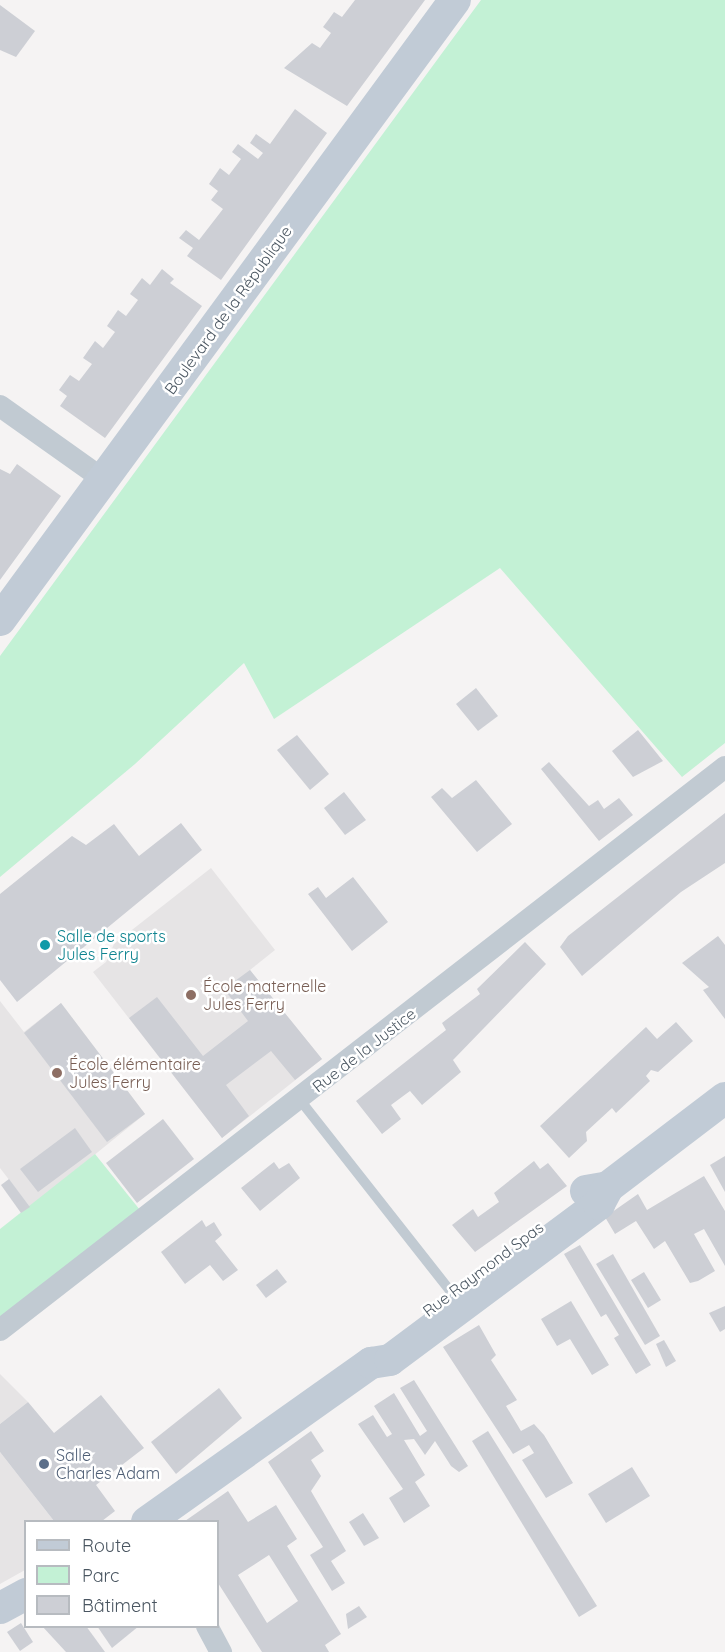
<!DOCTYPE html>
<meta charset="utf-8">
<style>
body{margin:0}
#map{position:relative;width:725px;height:1652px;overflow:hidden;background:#f5f3f3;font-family:Quicksand,sans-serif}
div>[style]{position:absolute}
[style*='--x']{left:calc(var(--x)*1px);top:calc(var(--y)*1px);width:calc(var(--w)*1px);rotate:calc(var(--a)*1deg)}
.education>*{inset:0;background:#e6e4e5}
.green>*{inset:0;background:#c3f1d5}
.building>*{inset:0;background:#cdcfd5}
.lane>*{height:10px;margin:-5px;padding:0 5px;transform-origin:5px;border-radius:5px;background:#c1cad2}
.street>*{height:22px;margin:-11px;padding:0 11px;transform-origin:11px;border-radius:11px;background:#c1cad2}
.secondary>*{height:32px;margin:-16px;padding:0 16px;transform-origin:16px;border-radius:16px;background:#c1cbd6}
.dots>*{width:16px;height:16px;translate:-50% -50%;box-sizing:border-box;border:3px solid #fff;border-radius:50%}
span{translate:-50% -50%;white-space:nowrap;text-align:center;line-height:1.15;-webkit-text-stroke:5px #fff;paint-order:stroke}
.street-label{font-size:16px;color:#4a5661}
.culture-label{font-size:16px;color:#0d838f}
.left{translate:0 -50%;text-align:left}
.education-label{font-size:16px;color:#785e54}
.service-label{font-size:16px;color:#4e5e75}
.legend{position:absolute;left:24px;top:1520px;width:195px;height:108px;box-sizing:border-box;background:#fff;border:2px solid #b7bbc0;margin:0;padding:8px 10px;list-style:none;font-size:18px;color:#4a5661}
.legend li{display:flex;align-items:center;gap:12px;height:30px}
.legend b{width:30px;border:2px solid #b7bbc0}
</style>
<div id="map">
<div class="education">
<div style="clip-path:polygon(211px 868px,275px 950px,250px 970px,322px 1059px,222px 1138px,93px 972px,106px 962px,114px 944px)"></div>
<div style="clip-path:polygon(0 1001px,24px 1032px,61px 1003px,145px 1114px,30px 1207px,0 1168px)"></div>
<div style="clip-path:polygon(0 1374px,28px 1402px,0 1424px)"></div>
<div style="clip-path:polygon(0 1452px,54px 1521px,26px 1522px,25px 1570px,0 1584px)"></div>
</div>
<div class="green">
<div style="clip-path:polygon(481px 0,725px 0,725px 743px,682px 777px,500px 568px,274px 719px,244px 663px,135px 764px,0 877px,0 656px)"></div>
<div style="clip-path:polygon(95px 1154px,140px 1210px,0 1318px,0 1229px)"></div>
</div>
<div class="building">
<div style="clip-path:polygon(355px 0,425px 0,347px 106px,284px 68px,312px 43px,320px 48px,331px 33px,323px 27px,329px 19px,334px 12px,342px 17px)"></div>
<div style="clip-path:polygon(0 5px,35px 31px,16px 57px,0 50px)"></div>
<div style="clip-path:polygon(295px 109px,327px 133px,221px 280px,187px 256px,193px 248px,179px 238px,186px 230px,199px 240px,223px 209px,211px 200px,218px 191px,209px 184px,220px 168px,229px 175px,241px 159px,232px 152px,238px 144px,258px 159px,263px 153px,250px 143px,256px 134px,270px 144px)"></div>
<div style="clip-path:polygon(162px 269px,174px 279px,170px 283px,202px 306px,105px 438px,60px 406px,67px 396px,59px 390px,70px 375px,79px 381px,92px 364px,83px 358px,95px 341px,103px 348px,115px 332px,107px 326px,118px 310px,126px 316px,138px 300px,130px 294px,142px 278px,150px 285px)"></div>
<div style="clip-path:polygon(17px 464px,61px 496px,0 580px,0 469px,10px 474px)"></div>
<div style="clip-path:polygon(476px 688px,498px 716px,478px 731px,456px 704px)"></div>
<div style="clip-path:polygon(638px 730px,663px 761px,633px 777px,612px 751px)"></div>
<div style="clip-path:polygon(297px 735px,329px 774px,310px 790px,277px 750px)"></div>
<div style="clip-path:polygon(549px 762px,589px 806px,598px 800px,604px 809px,619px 798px,633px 815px,599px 841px,541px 769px)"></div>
<div style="clip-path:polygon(476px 780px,512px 824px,477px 852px,431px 797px,442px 788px,452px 798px)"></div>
<div style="clip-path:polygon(344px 792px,366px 820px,345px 835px,324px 808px)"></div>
<div style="clip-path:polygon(725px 813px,725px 863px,681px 892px,582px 976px,560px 947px,568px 936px)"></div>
<div style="clip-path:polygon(181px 823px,202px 850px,17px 1002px,0 980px,0 894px,72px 836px,86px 845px,114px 824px,139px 856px)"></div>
<div style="clip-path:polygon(353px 877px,388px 922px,352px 951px,308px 894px,318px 887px,326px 898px)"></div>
<div style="clip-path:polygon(718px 936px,725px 945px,725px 1019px,703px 990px,709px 987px,682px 963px)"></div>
<div style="clip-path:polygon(525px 942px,546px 964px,453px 1060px,461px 1072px,422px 1105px,410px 1091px,391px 1105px,401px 1119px,382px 1134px,356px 1101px,446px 1030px,442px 1023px,480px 994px,477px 989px)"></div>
<div style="clip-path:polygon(250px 970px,322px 1059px,295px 1080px,271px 1051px,226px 1085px,249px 1116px,222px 1138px,129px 1018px,157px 997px,203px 1056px,248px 1021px,224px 989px)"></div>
<div style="clip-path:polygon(61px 1003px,145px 1114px,107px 1142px,24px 1033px)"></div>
<div style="clip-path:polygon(676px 1022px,693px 1041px,658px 1072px,651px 1070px,646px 1076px,650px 1081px,616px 1113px,612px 1108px,586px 1132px,587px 1141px,569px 1158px,540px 1126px,646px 1027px,657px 1039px)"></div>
<div style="clip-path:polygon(163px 1119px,194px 1159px,137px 1203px,106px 1163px)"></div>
<div style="clip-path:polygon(75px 1128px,92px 1152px,38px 1192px,20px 1169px)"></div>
<div style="clip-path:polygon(725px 1156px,725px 1192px,710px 1165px)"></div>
<div style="clip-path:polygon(534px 1161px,540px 1169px,548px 1163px,567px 1186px,475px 1252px,452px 1225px,473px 1209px,478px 1217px,499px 1202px,494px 1193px)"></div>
<div style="clip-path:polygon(274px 1162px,279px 1169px,289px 1163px,300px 1178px,260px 1211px,241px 1188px)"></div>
<div style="clip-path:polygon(704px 1176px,725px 1211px,725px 1266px,704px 1229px,694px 1234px,715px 1271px,698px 1281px,690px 1283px,665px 1241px,654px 1249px,636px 1221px,615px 1234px,605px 1217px,638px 1194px,647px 1210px)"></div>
<div style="clip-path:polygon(9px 1179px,30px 1207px,21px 1213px,1px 1185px)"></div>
<div style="clip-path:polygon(202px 1220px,206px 1227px,214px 1222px,222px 1235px,215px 1241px,238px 1270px,223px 1281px,210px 1265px,185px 1284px,161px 1252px)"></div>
<div style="clip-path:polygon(580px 1245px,651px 1365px,636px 1374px,614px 1338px,619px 1335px,606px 1314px,601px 1317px,564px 1254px)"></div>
<div style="clip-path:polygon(613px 1254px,660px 1336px,645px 1345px,596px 1264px)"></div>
<div style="clip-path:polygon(277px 1269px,287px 1282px,266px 1298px,256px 1285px)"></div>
<div style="clip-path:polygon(644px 1272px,661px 1300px,648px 1308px,631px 1280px)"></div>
<div style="clip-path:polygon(571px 1301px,609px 1365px,592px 1375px,570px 1339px,557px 1346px,541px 1319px)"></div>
<div style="clip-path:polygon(725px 1306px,725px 1329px,720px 1332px,709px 1313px)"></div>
<div style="clip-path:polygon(479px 1325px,496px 1355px,491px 1360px,517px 1400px,506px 1406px,521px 1431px,534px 1424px,544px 1435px,573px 1483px,546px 1498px,522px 1460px,534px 1453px,529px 1445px,513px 1454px,443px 1347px)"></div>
<div style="clip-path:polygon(664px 1340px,676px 1361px,666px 1367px,656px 1344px)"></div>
<div style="clip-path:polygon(414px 1380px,468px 1466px,459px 1472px,451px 1466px,435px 1441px,425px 1455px,414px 1439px,404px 1440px,425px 1475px,415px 1482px,430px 1506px,404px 1523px,389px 1498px,403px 1489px,358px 1424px,373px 1415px,387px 1437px,392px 1434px,374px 1406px,394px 1393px,420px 1436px,427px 1431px,400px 1388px)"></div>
<div style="clip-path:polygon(219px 1388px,242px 1418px,176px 1474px,151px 1442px)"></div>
<div style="clip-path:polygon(101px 1395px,144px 1448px,96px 1485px,115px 1511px,102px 1521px,54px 1521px,0 1452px,0 1424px,28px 1402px,54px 1433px)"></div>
<div style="clip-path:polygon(311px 1431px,324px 1451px,311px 1460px,321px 1476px,311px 1491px,346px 1551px,331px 1561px,345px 1583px,332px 1591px,310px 1555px,323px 1547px,268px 1462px)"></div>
<div style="clip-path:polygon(488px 1431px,597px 1606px,579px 1617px,472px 1441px)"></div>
<div style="clip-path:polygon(632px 1467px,650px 1496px,606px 1523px,588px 1494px)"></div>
<div style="clip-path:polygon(evenodd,228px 1491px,248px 1522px,276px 1505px,297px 1539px,287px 1546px,341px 1634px,325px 1645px,329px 1652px,262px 1652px,218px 1583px,218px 1521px,185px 1521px,228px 1491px,269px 1555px,298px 1601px,267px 1623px,238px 1575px,269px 1555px)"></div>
<div style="clip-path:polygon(363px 1513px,379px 1538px,364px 1546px,349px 1522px)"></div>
<div style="clip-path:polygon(359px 1606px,367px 1617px,348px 1629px,346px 1614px)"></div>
<div style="clip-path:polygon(21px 1623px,33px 1642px,20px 1651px,7px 1632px)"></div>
<div style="clip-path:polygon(42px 1626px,86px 1626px,105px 1652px,66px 1652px)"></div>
<div style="clip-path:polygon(97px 1626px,139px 1626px,112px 1648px)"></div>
</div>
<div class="lane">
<div style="--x:300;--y:1100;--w:244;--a:51.8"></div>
</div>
<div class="street">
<div style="--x:0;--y:406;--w:128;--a:35.4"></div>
<div style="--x:0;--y:1330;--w:918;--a:-37.83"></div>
<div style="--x:207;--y:1626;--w:30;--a:62"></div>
</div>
<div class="secondary">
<div style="--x:0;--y:620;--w:769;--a:-53.73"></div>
<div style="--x:586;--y:1191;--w:22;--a:-10"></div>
<div style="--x:608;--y:1187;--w:147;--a:-37.3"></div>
<div style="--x:147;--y:1522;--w:275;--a:-35.4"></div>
<div style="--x:371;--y:1363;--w:19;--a:-9"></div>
<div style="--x:390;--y:1360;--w:261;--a:-36.7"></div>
<div style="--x:599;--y:1204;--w:19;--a:-62"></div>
<div style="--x:0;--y:1608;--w:30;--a:-28"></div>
</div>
<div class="dots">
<div style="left:45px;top:945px;background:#0f9aa8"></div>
<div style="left:191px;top:995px;background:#8d6e63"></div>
<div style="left:57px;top:1073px;background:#8d6e63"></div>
<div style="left:44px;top:1464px;background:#5c6f8a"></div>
</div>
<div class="street-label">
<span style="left:228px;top:310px;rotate:-54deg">Boulevard de la République</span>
<span style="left:364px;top:1050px;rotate:-38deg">Rue de la Justice</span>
<span style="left:483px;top:1269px;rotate:-37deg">Rue Raymond Spas</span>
</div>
<div class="culture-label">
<span class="left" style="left:57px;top:945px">Salle de sports<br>Jules Ferry</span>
</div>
<div class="education-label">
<span class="left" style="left:203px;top:995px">École maternelle<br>Jules Ferry</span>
<span class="left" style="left:69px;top:1073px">École élémentaire<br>Jules Ferry</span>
</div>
<div class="service-label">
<span class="left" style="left:56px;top:1464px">Salle<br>Charles Adam</span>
</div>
<ul class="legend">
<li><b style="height:8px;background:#c1cbd6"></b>Route</li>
<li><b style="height:16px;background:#c3f1d5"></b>Parc</li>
<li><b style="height:16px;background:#cdcfd5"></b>Bâtiment</li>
</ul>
</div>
